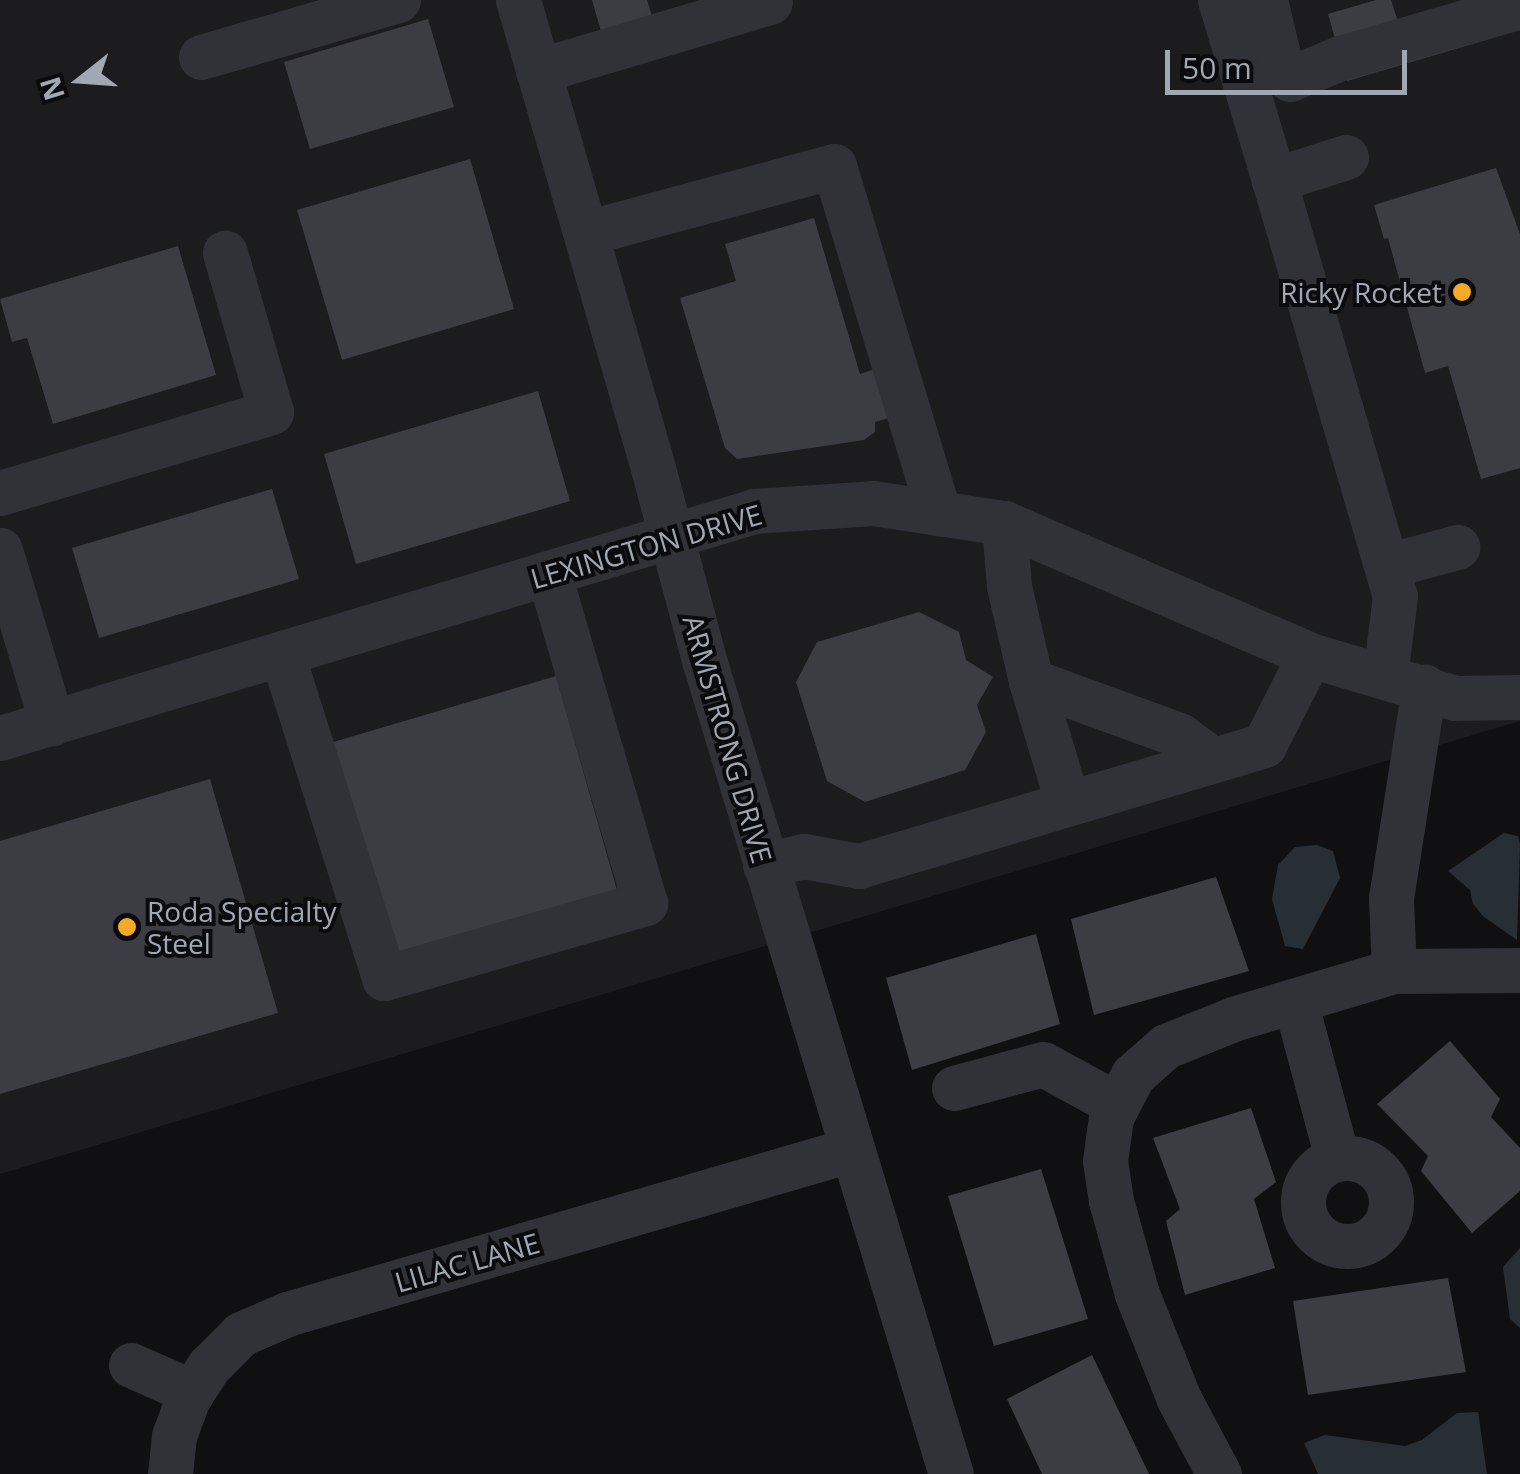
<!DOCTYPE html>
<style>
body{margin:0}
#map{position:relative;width:1520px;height:1474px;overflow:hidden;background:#101012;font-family:"Open Sans",sans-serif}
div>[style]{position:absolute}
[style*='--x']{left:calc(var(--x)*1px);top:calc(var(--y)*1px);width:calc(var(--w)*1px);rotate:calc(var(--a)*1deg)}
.built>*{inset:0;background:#1c1c1f}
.water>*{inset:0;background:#272f35}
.building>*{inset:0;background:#3c3d42}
.minor>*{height:45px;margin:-22.5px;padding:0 22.5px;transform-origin:22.5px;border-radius:22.5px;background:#313237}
.minor>.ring{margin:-22.5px;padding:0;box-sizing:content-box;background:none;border:45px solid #313237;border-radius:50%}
.dots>*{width:28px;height:28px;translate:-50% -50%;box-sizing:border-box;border:5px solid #0b0b0d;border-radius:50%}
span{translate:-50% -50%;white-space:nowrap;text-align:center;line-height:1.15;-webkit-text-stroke:8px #0b0b0d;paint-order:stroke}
.poi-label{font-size:28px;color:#a1a7b3}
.right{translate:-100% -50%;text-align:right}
.left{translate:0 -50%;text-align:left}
.street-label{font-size:28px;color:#a1a7b3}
.north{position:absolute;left:30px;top:30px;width:100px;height:100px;-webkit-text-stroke:8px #0b0b0d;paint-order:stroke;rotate:253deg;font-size:28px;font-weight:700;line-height:40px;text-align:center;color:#a1a7b3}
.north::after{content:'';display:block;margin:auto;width:35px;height:45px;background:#a1a7b3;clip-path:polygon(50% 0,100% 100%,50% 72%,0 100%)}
.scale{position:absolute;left:1165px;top:50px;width:242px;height:45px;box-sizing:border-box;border:5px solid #a1a7b3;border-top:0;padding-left:12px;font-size:30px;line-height:35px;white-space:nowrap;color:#a1a7b3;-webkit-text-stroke:8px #0b0b0d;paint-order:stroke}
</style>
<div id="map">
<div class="built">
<div style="clip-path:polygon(0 0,1520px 0,1520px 721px,0 1174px)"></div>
</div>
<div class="water">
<div style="clip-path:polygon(1504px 833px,1518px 836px,1520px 845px,1517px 940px,1484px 917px,1473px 904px,1470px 890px,1448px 871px)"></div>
<div style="clip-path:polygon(1317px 845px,1333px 851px,1340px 878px,1303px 949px,1285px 946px,1272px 899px,1278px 865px,1295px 847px)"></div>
<div style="clip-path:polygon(1520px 1248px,1520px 1328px,1510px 1319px,1503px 1267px)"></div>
<div style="clip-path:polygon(1478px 1412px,1487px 1474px,1318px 1474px,1304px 1443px,1325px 1435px,1405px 1446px,1422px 1440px,1457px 1413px)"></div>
</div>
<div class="building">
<div style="clip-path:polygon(592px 0,647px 0,652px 16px,601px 31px)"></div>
<div style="clip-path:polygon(1376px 0,1391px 0,1399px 25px,1520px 0,1520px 30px,1347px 81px,1328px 14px)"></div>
<div style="clip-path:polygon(428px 19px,454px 107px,310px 149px,284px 62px)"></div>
<div style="clip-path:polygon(470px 159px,514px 309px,342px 360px,297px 210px)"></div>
<div style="clip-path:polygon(1496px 168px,1520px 234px,1520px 468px,1481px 479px,1448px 366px,1425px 373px,1388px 238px,1384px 239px,1374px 205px)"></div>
<div style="clip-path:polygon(814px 218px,860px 374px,878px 368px,896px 416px,875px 422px,875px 432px,864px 440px,737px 459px,725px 448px,680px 298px,736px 281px,725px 244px)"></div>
<div style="clip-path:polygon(178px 246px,216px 375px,53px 424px,27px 338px,12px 342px,0 299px)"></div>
<div style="clip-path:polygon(538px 391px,570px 501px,356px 564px,324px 454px)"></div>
<div style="clip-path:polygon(272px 489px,299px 579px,99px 638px,72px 548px)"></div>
<div style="clip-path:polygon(919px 612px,959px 632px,966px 660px,993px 677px,977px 705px,986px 732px,965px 770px,865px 802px,827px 781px,796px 682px,817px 642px)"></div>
<div style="clip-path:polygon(556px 676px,617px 890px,390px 957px,330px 743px)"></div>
<div style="clip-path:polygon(210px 779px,278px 1013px,0 1094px,0 841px)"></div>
<div style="clip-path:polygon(1216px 877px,1249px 971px,1094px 1015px,1071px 919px)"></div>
<div style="clip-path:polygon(1036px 934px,1060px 1024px,912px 1070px,886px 978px)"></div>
<div style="clip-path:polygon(1450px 1041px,1500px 1099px,1491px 1117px,1520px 1148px,1520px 1191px,1472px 1233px,1421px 1171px,1428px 1156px,1377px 1104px)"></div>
<div style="clip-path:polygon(1251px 1108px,1276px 1182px,1254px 1199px,1275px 1268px,1185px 1295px,1166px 1221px,1180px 1209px,1153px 1138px)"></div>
<div style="clip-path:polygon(1041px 1169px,1088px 1319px,994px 1346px,948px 1196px)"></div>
<div style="clip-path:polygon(1448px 1278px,1466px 1372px,1308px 1395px,1293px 1301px)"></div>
<div style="clip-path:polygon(1092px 1355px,1149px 1474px,1042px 1474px,1007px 1399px)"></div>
</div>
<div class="minor">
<div style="--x:518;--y:0;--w:487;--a:73.9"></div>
<div style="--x:653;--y:468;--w:202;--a:75.1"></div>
<div style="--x:705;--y:663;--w:847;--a:73.13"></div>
<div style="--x:1220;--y:0;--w:188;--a:73.3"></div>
<div style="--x:1265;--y:0;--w:61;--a:76.7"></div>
<div style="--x:1279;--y:59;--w:23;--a:61"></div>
<div style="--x:1290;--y:79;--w:54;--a:-22.8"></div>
<div style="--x:1340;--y:58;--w:187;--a:-16.1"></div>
<div style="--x:201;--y:57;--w:205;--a:-16.1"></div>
<div style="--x:538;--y:71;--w:242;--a:-16.6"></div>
<div style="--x:1346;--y:157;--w:76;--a:162.3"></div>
<div style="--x:1274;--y:180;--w:433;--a:73.8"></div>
<div style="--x:1395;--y:596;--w:81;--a:97.1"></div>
<div style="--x:586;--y:233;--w:257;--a:-15.1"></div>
<div style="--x:834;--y:166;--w:363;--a:73.2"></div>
<div style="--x:0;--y:493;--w:283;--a:-16.6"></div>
<div style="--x:271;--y:412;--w:166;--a:-106.1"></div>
<div style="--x:1004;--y:523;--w:63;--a:85.5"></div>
<div style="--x:1009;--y:586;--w:98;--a:77"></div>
<div style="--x:1031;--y:681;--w:128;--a:73.3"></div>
<div style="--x:0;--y:550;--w:181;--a:73.3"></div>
<div style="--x:1387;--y:566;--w:73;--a:-15.2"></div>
<div style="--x:282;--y:654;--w:340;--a:72.5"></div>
<div style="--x:384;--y:978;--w:272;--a:-16"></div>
<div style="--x:645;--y:903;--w:343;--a:-106.3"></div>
<div style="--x:1031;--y:681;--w:158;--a:20"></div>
<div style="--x:1179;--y:735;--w:42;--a:36.3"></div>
<div style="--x:0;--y:738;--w:787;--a:-16.75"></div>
<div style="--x:754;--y:511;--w:119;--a:-3.8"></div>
<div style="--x:873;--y:503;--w:133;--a:8.7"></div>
<div style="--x:1004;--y:523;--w:333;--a:23.3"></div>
<div style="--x:1310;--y:655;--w:151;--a:16.5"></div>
<div style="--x:1455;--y:698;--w:65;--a:-0.9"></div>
<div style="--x:765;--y:865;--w:40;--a:-13"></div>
<div style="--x:804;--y:856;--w:56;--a:10.3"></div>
<div style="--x:859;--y:866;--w:423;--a:-16.6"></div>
<div style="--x:1264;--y:745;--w:101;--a:-62.9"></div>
<div style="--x:1394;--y:971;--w:73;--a:-92.4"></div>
<div style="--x:1391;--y:898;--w:214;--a:-81.1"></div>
<div style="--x:1295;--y:1001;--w:163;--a:75"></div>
<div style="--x:954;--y:1088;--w:92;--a:-15.1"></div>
<div style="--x:1043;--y:1064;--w:85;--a:28.7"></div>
<div class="ring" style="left:1303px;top:1158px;width:43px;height:43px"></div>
<div style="--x:131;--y:1365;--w:67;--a:23.9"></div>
<div style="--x:170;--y:1474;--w:38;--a:-84"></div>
<div style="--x:174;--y:1436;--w:40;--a:-69.8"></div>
<div style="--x:188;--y:1398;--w:38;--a:-57"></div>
<div style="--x:209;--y:1366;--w:45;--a:-45"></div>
<div style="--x:241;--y:1334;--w:50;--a:-23.5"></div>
<div style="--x:287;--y:1314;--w:586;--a:-16.24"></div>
<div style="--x:1219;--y:1474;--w:85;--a:-118.1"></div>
<div style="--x:1179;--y:1399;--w:113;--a:-111.8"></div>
<div style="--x:1137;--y:1294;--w:97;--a:-105.6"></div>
<div style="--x:1111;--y:1201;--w:40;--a:-98.5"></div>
<div style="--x:1105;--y:1161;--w:44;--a:-82.2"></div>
<div style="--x:1111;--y:1117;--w:47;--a:-62.4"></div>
<div style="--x:1133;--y:1075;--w:44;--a:-41.3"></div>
<div style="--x:1166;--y:1046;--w:75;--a:-21.8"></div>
<div style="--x:1236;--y:1018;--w:165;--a:-16.6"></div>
<div style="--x:1394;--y:971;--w:126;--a:-0.5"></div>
</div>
<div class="dots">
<div style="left:1462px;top:292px;background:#f3aa27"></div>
<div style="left:127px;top:927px;background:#f3aa27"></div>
</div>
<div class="poi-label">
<span class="right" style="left:1442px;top:292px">Ricky Rocket</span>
<span class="left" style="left:147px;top:927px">Roda Specialty<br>Steel</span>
</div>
<div class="street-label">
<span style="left:646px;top:546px;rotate:-16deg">LEXINGTON DRIVE</span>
<span style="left:728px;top:739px;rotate:74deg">ARMSTRONG DRIVE</span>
<span style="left:467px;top:1262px;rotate:-16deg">LILAC LANE</span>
</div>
<div class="north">N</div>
<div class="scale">50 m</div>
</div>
